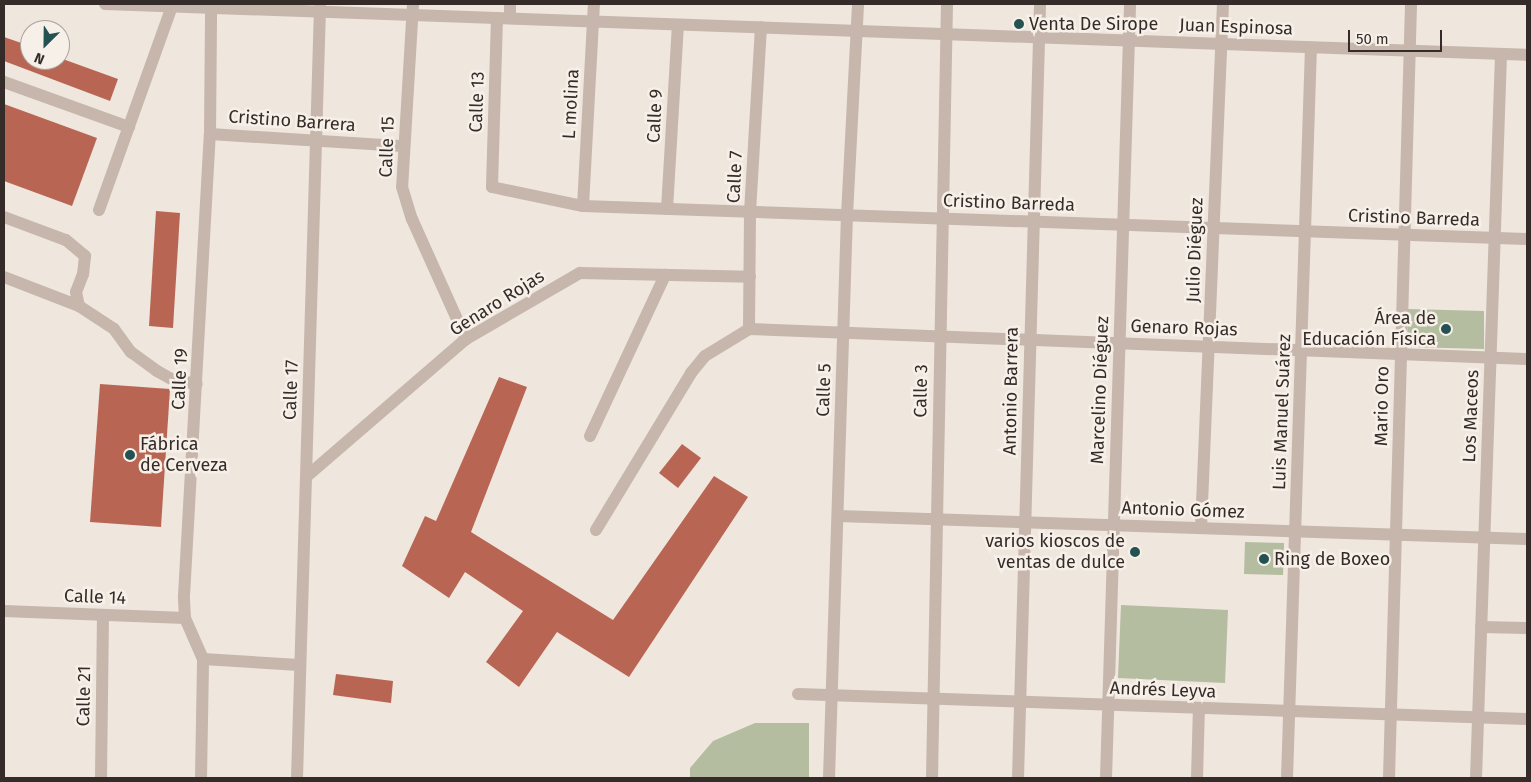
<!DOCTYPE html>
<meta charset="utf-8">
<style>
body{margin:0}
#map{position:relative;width:1531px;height:782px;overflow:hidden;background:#efe6de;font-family:"Fira Sans",sans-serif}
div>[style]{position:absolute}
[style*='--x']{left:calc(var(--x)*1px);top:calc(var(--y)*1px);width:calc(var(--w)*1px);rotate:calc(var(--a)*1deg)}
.green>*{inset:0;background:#b4bd9f}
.building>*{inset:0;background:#b86653}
.minor>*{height:12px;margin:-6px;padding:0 6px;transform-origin:6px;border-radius:6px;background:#c6b6ab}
.dots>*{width:14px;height:14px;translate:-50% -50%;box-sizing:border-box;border:2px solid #f7f0e9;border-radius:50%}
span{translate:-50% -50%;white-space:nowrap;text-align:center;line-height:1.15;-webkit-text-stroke:5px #f7f0e9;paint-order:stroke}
.poi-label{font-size:18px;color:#352c29}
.left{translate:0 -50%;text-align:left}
.right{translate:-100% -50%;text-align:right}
.street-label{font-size:18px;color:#352c29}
.frame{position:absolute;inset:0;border:5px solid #352c29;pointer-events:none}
.north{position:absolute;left:20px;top:20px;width:50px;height:50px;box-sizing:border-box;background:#f7f0e9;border:1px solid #a9a29c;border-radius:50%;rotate:203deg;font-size:14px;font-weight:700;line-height:20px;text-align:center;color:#352c29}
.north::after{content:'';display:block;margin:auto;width:18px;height:22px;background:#245151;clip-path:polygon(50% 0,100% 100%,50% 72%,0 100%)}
.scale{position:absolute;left:1348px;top:30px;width:94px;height:22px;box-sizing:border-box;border:2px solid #352c29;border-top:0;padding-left:6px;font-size:15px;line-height:18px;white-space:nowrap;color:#352c29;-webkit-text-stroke:4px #f7f0e9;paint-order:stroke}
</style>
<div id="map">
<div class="green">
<div style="clip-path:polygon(1408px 309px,1484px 311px,1484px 349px,1408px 347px)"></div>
<div style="clip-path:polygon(1245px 542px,1284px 543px,1283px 575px,1244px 574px)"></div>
<div style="clip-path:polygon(1121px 605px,1228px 610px,1225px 683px,1118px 678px)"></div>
<div style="clip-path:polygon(755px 723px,809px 723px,809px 778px,690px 778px,690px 768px,713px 741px)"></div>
</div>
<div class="building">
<div style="clip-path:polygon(4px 37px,30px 46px,30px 60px,60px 58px,118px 79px,110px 101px,4px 61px)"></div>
<div style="clip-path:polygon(4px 104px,97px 138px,72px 206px,4px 181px)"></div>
<div style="clip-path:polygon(156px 211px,180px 213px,173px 328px,149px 326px)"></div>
<div style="clip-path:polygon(499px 377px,527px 387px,471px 532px,613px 620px,714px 476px,748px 497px,629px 677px,557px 632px,519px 687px,486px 662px,523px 611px,465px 572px,449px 598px,402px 566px,425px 516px,436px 521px)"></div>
<div style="clip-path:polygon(100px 384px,170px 389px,161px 527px,90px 522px)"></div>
<div style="clip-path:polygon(682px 444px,701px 458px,678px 488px,659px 473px)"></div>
<div style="clip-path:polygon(336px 674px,393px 681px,391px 703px,333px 695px)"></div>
</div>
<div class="minor">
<div style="--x:105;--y:4;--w:1423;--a:2.05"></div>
<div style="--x:413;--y:4;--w:183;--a:93.4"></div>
<div style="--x:402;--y:187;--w:34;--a:73"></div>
<div style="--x:412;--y:219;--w:132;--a:65.8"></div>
<div style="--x:497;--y:18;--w:169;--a:91.7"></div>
<div style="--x:492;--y:187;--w:93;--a:11.8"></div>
<div style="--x:583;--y:206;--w:945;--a:2"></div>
<div style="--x:510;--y:18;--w:14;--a:-90"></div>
<div style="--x:4;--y:82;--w:133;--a:19.8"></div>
<div style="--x:210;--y:134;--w:193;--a:3.6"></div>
<div style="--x:583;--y:206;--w:202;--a:-86.9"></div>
<div style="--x:667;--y:209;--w:184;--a:-86.6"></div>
<div style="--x:99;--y:210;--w:217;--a:-70.3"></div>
<div style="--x:4;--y:217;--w:66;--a:20.4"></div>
<div style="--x:66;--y:240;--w:25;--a:40"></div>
<div style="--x:85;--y:256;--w:18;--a:96"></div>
<div style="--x:83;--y:274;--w:19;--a:111"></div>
<div style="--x:76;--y:292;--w:14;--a:78"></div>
<div style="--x:79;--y:306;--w:42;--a:33.3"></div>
<div style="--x:114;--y:329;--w:29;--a:54"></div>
<div style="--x:131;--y:352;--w:32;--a:36"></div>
<div style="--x:157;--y:371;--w:18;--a:29"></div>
<div style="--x:173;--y:380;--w:24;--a:9"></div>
<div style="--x:4;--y:277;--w:80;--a:21.1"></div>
<div style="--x:749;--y:329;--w:779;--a:2.21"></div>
<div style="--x:749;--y:329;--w:117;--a:-89.5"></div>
<div style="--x:750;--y:212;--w:185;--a:-86.6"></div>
<div style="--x:590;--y:436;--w:178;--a:-65"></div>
<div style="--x:306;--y:477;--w:211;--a:-40.8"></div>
<div style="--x:466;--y:339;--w:132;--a:-30.1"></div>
<div style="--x:580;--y:273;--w:170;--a:1.3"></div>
<div style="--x:838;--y:516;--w:689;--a:1.91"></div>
<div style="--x:1201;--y:528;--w:524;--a:-87.6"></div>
<div style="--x:596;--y:530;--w:184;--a:-58.8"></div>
<div style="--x:691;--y:373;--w:22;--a:-51"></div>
<div style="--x:705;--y:356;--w:52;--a:-31.5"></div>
<div style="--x:4;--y:611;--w:181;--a:2.2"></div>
<div style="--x:1481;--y:627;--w:46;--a:1.2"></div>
<div style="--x:203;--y:659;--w:96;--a:3.6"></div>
<div style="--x:798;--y:694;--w:729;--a:1.96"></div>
<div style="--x:101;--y:778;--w:163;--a:-89.3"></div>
<div style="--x:201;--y:778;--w:119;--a:-89"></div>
<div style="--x:203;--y:659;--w:45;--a:-113.7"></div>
<div style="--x:185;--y:618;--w:22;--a:-93"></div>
<div style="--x:184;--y:596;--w:463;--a:-86.8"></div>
<div style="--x:210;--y:134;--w:126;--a:-89.5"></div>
<div style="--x:297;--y:778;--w:772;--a:-88.29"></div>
<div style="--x:829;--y:778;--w:563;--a:-88.17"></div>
<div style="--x:847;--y:215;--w:211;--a:-87"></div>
<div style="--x:932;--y:778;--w:774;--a:-88.89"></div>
<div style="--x:1018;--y:778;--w:774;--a:-88.37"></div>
<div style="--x:1106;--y:778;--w:774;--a:-88.22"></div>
<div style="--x:1197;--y:778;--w:70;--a:-88.4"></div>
<div style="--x:1287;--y:778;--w:731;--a:-88.12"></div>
<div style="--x:1389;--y:778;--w:774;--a:-88.37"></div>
<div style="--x:1476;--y:778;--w:724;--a:-88.02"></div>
</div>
<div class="dots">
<div style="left:1019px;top:24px;background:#245151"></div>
<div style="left:1446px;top:329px;background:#245151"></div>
<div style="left:130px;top:455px;background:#245151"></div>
<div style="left:1135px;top:552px;background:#245151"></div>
<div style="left:1264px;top:559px;background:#245151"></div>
</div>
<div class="poi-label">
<span class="left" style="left:1029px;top:24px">Venta De Sirope</span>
<span class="right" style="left:1436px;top:329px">Área de<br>Educación Física</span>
<span class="left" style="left:140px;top:455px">Fábrica<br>de Cerveza</span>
<span class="right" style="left:1125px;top:552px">varios kioscos de<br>ventas de dulce</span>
<span class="left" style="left:1274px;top:559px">Ring de Boxeo</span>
</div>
<div class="street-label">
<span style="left:1236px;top:27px;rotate:2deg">Juan Espinosa</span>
<span style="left:477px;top:102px;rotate:-88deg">Calle 13</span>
<span style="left:571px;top:104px;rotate:-87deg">L molina</span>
<span style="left:655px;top:116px;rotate:-87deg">Calle 9</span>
<span style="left:292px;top:121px;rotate:4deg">Cristino Barrera</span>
<span style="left:387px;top:147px;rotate:-88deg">Calle 15</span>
<span style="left:735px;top:177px;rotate:-87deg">Calle 7</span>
<span style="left:1009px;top:203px;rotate:2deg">Cristino Barreda</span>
<span style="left:1414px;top:218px;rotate:2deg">Cristino Barreda</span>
<span style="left:1195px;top:250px;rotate:-88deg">Julio Diéguez</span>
<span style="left:497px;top:303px;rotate:-32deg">Genaro Rojas</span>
<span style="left:1184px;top:328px;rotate:2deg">Genaro Rojas</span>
<span style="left:180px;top:379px;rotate:-87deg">Calle 19</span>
<span style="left:291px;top:390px;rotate:-88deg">Calle 17</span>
<span style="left:824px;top:390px;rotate:-88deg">Calle 5</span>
<span style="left:1100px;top:390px;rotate:-88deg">Marcelino Diéguez</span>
<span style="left:921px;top:391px;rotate:-89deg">Calle 3</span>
<span style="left:1011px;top:391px;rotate:-89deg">Antonio Barrera</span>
<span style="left:1382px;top:406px;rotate:-89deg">Mario Oro</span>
<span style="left:1282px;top:412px;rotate:-88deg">Luis Manuel Suárez</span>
<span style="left:1471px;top:416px;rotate:-88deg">Los Maceos</span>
<span style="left:1183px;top:510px;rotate:2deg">Antonio Gómez</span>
<span style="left:95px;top:597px;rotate:2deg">Calle 14</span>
<span style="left:1163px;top:690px;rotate:2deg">Andrés Leyva</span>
<span style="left:84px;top:696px;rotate:-89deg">Calle 21</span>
</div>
<div class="frame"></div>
<div class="north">N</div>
<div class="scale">50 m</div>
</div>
